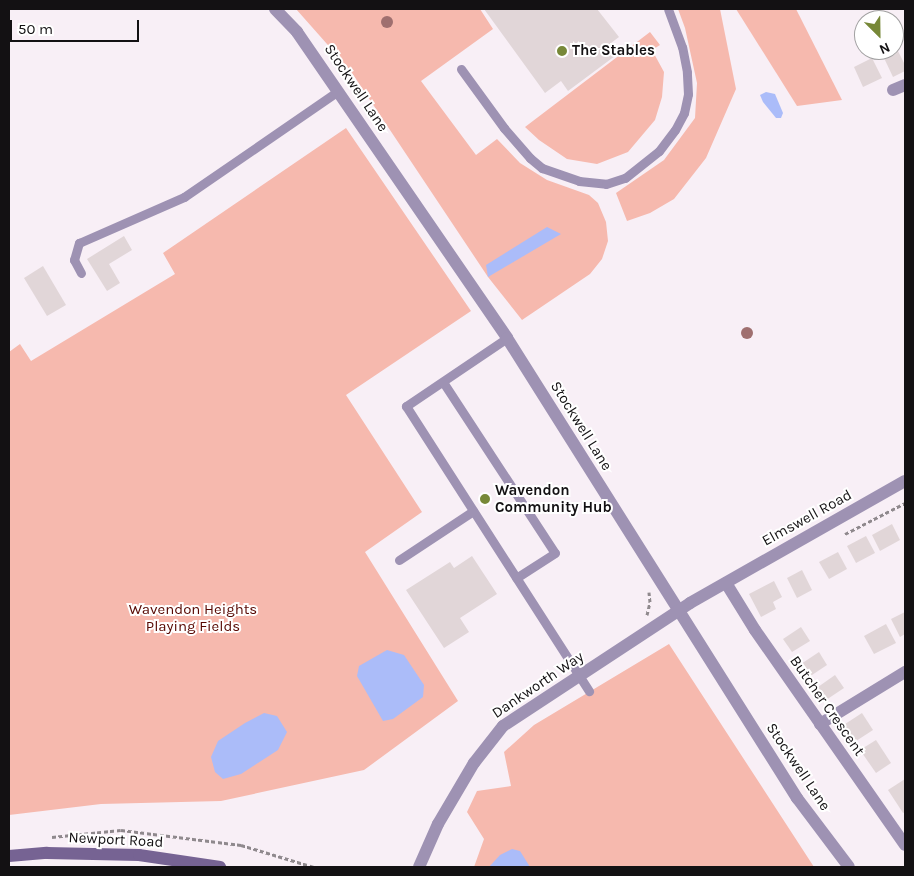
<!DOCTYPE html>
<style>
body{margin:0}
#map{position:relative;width:914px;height:876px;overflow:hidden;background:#f8eff6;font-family:Karla,sans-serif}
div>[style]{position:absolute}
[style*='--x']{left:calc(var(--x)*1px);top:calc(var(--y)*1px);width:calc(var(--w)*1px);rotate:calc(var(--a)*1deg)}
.green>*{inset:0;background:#f6b9ae}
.water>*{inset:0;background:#abbcf9}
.building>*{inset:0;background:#e1d6d8}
.path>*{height:3px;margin-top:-1.5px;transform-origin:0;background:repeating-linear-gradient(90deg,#8f898d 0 4px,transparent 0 6.5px)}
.lane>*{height:9px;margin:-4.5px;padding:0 4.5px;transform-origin:4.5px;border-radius:4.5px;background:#9e92b3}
.street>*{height:12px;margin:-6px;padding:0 6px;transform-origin:6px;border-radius:6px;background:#9e92b3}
.secondary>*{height:12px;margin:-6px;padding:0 6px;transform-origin:6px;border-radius:6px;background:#766393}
.trees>*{width:12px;height:12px;margin:-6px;border-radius:50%;background:#9f6f6f}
.dots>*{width:14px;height:14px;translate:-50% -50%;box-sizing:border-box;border:2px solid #fff;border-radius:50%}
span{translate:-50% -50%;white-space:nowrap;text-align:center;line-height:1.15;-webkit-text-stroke:4px #fff;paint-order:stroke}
.poi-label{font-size:15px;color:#131113;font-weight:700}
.left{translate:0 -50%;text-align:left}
.street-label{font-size:15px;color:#131113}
.park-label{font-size:15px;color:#570701}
.frame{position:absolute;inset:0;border:10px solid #131113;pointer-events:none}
.north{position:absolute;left:854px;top:10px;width:50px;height:50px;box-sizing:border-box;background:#fff;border:1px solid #a1a0a1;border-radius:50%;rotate:157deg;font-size:14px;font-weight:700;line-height:20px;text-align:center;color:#131113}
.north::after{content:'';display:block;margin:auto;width:18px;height:22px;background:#778838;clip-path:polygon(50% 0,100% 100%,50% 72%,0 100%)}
.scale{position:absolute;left:10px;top:20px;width:129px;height:22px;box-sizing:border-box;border:2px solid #131113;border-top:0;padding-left:6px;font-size:15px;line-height:18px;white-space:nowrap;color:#131113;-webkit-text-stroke:4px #fff;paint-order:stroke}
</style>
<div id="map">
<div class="green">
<div style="clip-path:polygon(296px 9px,480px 9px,493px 29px,421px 81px,476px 155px,497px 139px,520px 163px,547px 180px,589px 195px,598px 203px,606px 222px,608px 241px,602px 259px,590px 274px,522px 320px,488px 277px,350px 70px)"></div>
<div style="clip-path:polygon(678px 9px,720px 9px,736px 89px,706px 158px,674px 199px,650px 213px,627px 221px,616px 193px,664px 160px,695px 118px,697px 83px,685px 28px)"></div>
<div style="clip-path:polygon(736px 9px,796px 9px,842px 100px,797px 106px)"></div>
<div style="clip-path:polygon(650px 32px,660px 45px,652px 50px,664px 72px,662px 97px,655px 120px,628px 152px,597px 164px,567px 159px,539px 140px,525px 127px)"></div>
<div style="clip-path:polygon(346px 128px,471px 311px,346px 395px,422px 512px,365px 552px,458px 701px,364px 770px,221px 801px,101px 804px,9px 815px,9px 352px,20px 344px,31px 361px,175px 274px,163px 253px)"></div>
<div style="clip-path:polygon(669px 644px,814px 867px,474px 867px,484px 839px,467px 812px,477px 791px,511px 786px,504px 752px,534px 725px)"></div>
</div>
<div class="water">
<div style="clip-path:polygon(766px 92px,775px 94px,783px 113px,781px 118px,776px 118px,763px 102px,760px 95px)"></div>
<div style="clip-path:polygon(547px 227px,561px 234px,488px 277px,486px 265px)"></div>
<div style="clip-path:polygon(387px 650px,404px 655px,424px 685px,423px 697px,393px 719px,383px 721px,357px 676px,359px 666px)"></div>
<div style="clip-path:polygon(264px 713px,277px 716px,287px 732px,278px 750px,241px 774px,223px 779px,215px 772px,211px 757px,218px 741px,245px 723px)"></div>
<div style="clip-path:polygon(512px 849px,520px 851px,530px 867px,489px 867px,500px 855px)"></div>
</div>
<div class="building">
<div style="clip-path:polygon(484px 9px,597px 9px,619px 37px,607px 46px,615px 56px,568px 91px,561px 81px,545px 93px)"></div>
<div style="clip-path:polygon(898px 51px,905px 65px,905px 71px,893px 77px,884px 58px)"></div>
<div style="clip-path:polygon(872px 58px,882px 78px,863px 87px,854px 67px)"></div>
<div style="clip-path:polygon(124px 236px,132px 250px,109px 264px,120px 283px,107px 291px,87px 259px)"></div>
<div style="clip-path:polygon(43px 266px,66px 305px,47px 316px,24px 278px)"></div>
<div style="clip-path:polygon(892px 524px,900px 540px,880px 551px,872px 535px)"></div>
<div style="clip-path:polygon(866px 536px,875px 553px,856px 563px,847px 546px)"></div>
<div style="clip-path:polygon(838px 552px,847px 569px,829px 579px,819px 562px)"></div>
<div style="clip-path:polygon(472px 556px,497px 594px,460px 618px,469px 632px,444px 648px,406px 590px,450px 562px,454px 568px)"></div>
<div style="clip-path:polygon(802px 570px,812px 590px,797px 598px,787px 578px)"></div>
<div style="clip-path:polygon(774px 581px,782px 597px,773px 602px,776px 609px,761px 617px,749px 594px)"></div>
<div style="clip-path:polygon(905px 612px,905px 634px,900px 637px,891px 619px)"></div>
<div style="clip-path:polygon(886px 624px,896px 643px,874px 654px,864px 636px)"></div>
<div style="clip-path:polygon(801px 627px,810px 641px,792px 652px,783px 639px)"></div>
<div style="clip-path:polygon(819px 652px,827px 665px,809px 677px,801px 664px)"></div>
<div style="clip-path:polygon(835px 675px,844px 688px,826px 700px,818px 687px)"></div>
<div style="clip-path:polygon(862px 713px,873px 730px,853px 743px,842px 726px)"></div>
<div style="clip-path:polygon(876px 740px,891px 763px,876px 773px,860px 750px)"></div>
<div style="clip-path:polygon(905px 779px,905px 812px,903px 813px,888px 790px)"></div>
</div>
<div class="path">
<div style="--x:845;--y:534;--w:68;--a:-27.3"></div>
<div style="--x:647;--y:615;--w:13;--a:-77"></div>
<div style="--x:650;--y:602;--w:10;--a:-96"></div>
<div style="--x:52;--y:837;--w:69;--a:-5.8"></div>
<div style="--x:121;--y:830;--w:121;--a:7.1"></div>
<div style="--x:241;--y:845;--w:76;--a:16.8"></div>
</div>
<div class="lane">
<div style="--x:461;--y:69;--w:73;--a:53.9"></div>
<div style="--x:504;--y:128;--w:40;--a:49"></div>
<div style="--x:530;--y:158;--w:16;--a:40"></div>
<div style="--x:542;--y:168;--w:39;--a:19"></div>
<div style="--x:579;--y:181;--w:27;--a:6"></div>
<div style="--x:606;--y:184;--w:20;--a:-18"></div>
<div style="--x:625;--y:178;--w:43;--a:-38.5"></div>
<div style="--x:659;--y:151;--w:26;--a:-53"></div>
<div style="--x:675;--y:130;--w:19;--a:-62"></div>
<div style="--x:684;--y:113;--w:19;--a:-78"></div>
<div style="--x:688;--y:94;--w:22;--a:-93"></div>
<div style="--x:687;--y:72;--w:25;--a:-101"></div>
<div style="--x:682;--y:47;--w:40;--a:-110.2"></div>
<div style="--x:81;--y:273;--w:15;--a:-118"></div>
<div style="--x:74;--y:260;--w:18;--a:-74"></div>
<div style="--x:79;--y:243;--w:115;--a:-23.7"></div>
<div style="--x:184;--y:197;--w:187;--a:-34.5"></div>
<div style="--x:507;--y:338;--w:122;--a:146"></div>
<div style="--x:406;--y:406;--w:339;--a:57.3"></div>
<div style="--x:443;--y:382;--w:204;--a:56.8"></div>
<div style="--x:555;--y:553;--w:46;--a:147.3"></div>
<div style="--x:399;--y:560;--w:89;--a:-33.5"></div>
</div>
<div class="street">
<div style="--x:275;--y:9;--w:32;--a:46"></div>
<div style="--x:297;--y:32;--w:371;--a:55.5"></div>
<div style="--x:507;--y:338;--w:544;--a:57.77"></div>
<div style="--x:797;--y:798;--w:86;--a:53"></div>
<div style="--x:893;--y:90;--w:13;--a:-23"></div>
<div style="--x:726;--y:583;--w:55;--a:58.3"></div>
<div style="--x:755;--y:630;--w:262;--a:55.1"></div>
<div style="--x:820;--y:724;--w:100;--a:-31.5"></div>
<div style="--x:419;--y:867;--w:47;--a:-66.2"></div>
<div style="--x:438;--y:824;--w:71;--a:-59.5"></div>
<div style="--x:474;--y:763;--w:47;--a:-51.9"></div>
<div style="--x:503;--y:726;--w:224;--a:-33.3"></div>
<div style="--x:690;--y:603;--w:247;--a:-29.6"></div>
</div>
<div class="secondary">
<div style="--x:9;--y:856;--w:38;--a:-5"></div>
<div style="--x:47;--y:853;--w:92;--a:1.2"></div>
<div style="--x:139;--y:855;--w:82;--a:8.4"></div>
</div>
<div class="trees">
<div style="left:387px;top:22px"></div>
<div style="left:747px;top:333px"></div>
</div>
<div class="dots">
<div style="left:562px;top:51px;background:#778838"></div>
<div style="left:485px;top:499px;background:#778838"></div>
</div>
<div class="poi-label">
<span class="left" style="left:572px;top:51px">The Stables</span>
<span class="left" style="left:495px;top:499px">Wavendon<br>Community Hub</span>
</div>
<div class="street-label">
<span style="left:356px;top:88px;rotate:56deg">Stockwell Lane</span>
<span style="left:581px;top:426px;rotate:58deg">Stockwell Lane</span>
<span style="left:807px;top:518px;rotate:-29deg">Elmswell Road</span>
<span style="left:538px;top:685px;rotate:-34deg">Dankworth Way</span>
<span style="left:827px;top:706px;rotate:55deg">Butcher Crescent</span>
<span style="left:798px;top:767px;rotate:56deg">Stockwell Lane</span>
<span style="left:116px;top:840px;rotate:3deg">Newport Road</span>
</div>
<div class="park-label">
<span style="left:193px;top:618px">Wavendon Heights<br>Playing Fields</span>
</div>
<div class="frame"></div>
<div class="north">N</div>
<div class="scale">50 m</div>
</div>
